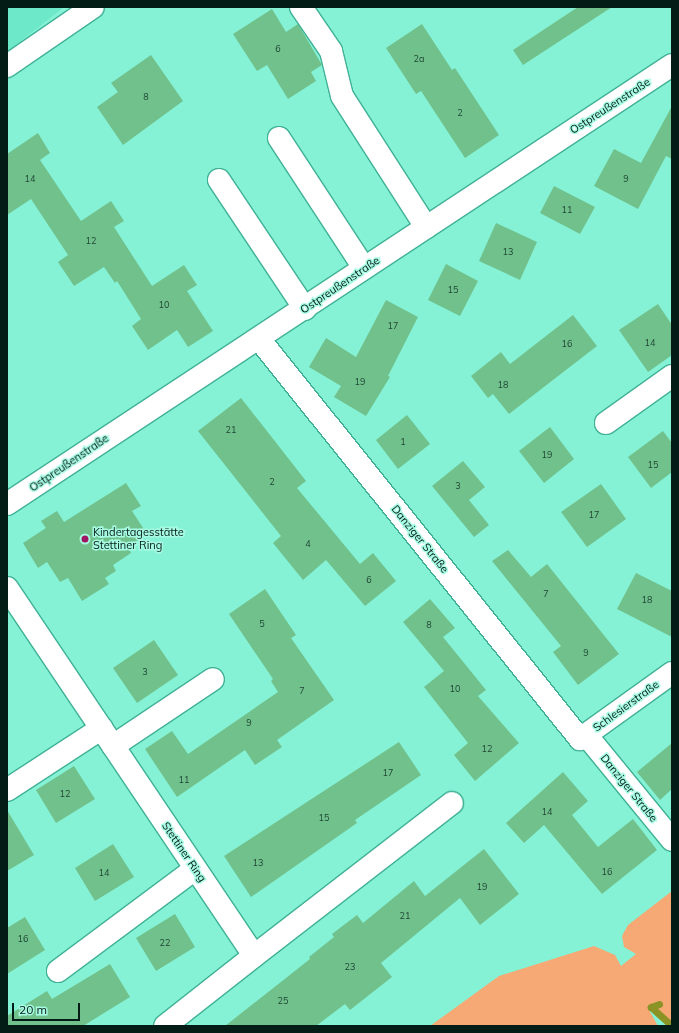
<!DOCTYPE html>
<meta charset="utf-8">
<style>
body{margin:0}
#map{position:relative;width:679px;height:1033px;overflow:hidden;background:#85f2d5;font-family:Mulish,sans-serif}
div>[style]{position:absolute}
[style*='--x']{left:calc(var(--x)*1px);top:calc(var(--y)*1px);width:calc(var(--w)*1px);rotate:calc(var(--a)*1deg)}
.built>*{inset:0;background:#6de8c8}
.green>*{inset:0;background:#f6a975}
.stream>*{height:7px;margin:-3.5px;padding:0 3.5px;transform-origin:3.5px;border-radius:3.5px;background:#8a9324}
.building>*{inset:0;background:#71c18c}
.roads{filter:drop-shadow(1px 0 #40b196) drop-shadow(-1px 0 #40b196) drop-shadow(0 1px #40b196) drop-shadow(0 -1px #40b196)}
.minor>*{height:22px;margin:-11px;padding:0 11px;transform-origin:11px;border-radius:11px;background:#fff}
.dots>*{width:11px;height:11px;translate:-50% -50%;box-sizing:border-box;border:2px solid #a8fbe3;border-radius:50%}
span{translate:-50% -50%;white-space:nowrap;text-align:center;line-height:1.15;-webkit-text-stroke:3px #a8fbe3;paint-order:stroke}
.number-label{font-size:9px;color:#1f4534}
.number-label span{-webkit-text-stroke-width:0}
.street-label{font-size:11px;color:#041c16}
.poi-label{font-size:11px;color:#041c16}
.left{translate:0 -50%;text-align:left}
.frame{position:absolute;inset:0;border:8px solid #041c16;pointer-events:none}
.scale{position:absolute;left:12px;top:1003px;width:68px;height:18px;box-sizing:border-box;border:2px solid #041c16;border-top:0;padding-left:5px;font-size:12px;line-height:14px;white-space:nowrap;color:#041c16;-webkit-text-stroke:3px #a8fbe3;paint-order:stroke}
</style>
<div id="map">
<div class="built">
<div style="clip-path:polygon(7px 7px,64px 7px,7px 52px)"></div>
</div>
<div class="green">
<div style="clip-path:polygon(672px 891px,672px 1026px,668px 1026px,652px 1004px,648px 1008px,658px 1026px,430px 1026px,499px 976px,594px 946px,615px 955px,621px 966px,636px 954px,624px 947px,622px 936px,628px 925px)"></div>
</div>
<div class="stream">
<div style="--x:659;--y:1004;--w:9;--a:159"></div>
<div style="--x:651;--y:1007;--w:28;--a:42"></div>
</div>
<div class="building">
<div style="clip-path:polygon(578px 7px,612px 7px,523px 65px,513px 50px)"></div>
<div style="clip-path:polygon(272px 9px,286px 32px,298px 24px,322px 65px,311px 72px,316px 81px,288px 99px,267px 65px,257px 71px,233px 34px)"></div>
<div style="clip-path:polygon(422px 24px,452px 70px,455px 68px,499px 135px,465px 158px,421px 91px,416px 94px,386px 48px)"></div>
<div style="clip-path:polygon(151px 55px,183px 101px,123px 145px,97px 107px,118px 92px,111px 83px)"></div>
<div style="clip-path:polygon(672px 106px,672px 159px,666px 156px,638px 209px,594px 186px,614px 149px,641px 163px)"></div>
<div style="clip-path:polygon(38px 133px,50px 153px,40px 160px,81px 221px,111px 201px,124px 221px,114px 227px,152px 286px,184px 265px,197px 285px,187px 291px,213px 331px,188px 347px,177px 330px,148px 350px,132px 326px,141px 319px,117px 281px,115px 283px,104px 267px,74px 286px,58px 262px,68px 255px,31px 199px,7px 215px,7px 154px)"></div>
<div style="clip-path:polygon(554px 186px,595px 207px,580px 234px,540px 213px)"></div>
<div style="clip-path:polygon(496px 223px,537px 242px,520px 280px,479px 261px)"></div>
<div style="clip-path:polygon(446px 264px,478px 281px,460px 316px,428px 300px)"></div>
<div style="clip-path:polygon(386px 300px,418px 317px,388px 376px,390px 377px,366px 416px,334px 397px,341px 386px,309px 367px,326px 338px,356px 357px)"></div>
<div style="clip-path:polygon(658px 304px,672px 325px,672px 355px,648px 372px,619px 330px)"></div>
<div style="clip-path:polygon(573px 315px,597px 346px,509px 414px,493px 394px,488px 398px,471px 376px,501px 352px,510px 364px)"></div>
<div style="clip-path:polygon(241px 398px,306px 481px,297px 488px,360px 564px,373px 553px,396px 581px,365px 606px,326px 560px,303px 580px,273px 543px,281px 536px,198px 431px)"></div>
<div style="clip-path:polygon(407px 415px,430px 444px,398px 469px,376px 440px)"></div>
<div style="clip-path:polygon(550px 427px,574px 459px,544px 483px,519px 451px)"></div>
<div style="clip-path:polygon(663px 431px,672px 443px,672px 472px,651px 488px,628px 457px)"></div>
<div style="clip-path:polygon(463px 461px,485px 487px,469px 500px,489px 525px,474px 537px,432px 486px)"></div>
<div style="clip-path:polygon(126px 483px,141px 506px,132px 511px,147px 534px,128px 547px,131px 553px,113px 565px,116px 571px,105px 578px,109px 584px,82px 601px,68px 578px,60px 582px,47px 562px,38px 568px,23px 543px,46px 528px,41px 521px,57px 511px,64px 522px)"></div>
<div style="clip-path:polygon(601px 484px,626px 519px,587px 547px,561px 512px)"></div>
<div style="clip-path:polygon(508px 550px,531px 577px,547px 564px,619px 654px,578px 685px,553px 652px,561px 646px,492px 561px)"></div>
<div style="clip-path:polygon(636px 573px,672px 591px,672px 637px,617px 609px)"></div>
<div style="clip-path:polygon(265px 589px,296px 635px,291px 638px,334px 700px,277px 740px,282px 747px,255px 765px,245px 750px,177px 797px,145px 749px,172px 731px,188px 754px,278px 692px,271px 681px,273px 679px,229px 614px)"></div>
<div style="clip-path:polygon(430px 599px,455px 628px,443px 637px,486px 690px,478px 696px,519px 743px,475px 781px,454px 755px,468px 743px,424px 687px,444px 671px,403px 622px)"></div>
<div style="clip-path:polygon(154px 640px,178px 675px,137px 703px,113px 668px)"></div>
<div style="clip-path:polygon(399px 742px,421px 775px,355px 820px,357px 823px,251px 897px,224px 856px)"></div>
<div style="clip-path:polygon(672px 743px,672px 789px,660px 800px,637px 772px)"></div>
<div style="clip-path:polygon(74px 766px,95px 799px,56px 823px,36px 790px)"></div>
<div style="clip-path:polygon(563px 772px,588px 801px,572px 815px,598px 847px,633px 819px,657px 850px,602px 894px,544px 825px,524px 843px,506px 823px)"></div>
<div style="clip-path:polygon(7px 810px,34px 855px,7px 871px)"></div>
<div style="clip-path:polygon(113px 844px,134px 877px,95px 901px,75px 868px)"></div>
<div style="clip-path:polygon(484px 849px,519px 894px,480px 925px,460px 898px,381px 963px,392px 977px,350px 1010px,345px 1004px,316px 1026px,225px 1026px,310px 959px,309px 957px,334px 937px,332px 934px,357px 915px,363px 923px,414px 881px,425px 896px)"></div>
<div style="clip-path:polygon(175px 914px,195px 947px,156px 971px,136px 938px)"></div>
<div style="clip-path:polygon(25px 917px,45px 950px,7px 974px,7px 928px)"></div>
<div style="clip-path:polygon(110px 964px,130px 997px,83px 1026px,7px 1026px,7px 1016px,47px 991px,52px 999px)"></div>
</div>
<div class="roads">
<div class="minor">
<div style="--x:301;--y:7;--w:53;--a:55.7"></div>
<div style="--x:331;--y:51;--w:46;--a:76.3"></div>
<div style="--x:342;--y:96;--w:156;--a:57.3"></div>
<div style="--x:7;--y:66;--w:104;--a:-34.5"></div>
<div style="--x:279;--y:138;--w:155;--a:56.8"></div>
<div style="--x:219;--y:180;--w:155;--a:56.3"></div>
<div style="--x:259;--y:339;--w:513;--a:51.25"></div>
<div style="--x:580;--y:739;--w:113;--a:-35.7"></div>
<div style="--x:606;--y:423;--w:81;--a:-35.5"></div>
<div style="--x:7;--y:504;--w:797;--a:-33.43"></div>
<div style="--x:7;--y:588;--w:443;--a:56.1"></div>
<div style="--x:254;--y:956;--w:113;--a:141.8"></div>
<div style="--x:587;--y:736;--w:134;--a:50.7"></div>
<div style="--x:113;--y:746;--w:120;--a:-33.8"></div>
<div style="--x:7;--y:790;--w:113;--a:-33.1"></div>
<div style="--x:254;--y:956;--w:250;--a:-37.7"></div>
<div style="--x:58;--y:971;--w:171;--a:-36.7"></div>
</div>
</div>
<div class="dots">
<div style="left:85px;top:539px;background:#9f1561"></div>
</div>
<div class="number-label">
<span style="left:278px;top:49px">6</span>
<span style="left:419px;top:59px">2a</span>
<span style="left:146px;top:97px">8</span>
<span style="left:460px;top:113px">2</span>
<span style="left:30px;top:179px">14</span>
<span style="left:626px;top:179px">9</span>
<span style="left:567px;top:210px">11</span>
<span style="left:91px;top:241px">12</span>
<span style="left:508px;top:252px">13</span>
<span style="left:453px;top:290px">15</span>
<span style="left:164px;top:305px">10</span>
<span style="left:393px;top:326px">17</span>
<span style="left:650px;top:343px">14</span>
<span style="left:567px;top:344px">16</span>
<span style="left:360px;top:382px">19</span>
<span style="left:503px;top:385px">18</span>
<span style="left:231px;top:430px">21</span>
<span style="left:403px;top:442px">1</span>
<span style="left:547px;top:455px">19</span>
<span style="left:653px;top:465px">15</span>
<span style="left:272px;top:482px">2</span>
<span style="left:458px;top:486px">3</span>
<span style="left:594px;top:515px">17</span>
<span style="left:308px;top:544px">4</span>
<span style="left:369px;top:580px">6</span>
<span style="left:546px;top:594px">7</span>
<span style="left:647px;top:600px">18</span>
<span style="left:262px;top:624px">5</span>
<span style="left:429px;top:625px">8</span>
<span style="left:586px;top:653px">9</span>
<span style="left:145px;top:672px">3</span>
<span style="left:455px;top:689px">10</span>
<span style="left:302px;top:691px">7</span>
<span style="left:249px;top:723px">9</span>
<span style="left:487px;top:749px">12</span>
<span style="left:388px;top:773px">17</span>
<span style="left:184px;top:780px">11</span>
<span style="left:65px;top:794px">12</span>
<span style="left:547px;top:812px">14</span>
<span style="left:324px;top:818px">15</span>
<span style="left:258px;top:863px">13</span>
<span style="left:607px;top:872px">16</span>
<span style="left:104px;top:873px">14</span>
<span style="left:482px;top:887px">19</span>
<span style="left:405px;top:916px">21</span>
<span style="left:23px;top:939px">16</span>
<span style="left:165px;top:943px">22</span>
<span style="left:350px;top:967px">23</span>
<span style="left:283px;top:1001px">25</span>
</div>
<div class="street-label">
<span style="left:610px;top:106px;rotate:-33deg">Ostpreußenstraße</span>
<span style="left:340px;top:285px;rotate:-34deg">Ostpreußenstraße</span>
<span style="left:69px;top:463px;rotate:-34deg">Ostpreußenstraße</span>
<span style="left:420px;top:539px;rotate:51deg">Danziger Straße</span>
<span style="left:626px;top:706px;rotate:-36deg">Schlesierstraße</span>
<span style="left:629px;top:788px;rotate:51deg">Danziger Straße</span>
<span style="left:184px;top:852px;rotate:56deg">Stettiner Ring</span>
</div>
<div class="poi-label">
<span class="left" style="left:93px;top:539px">Kindertagesstätte<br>Stettiner Ring</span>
</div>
<div class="frame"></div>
<div class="scale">20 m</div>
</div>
